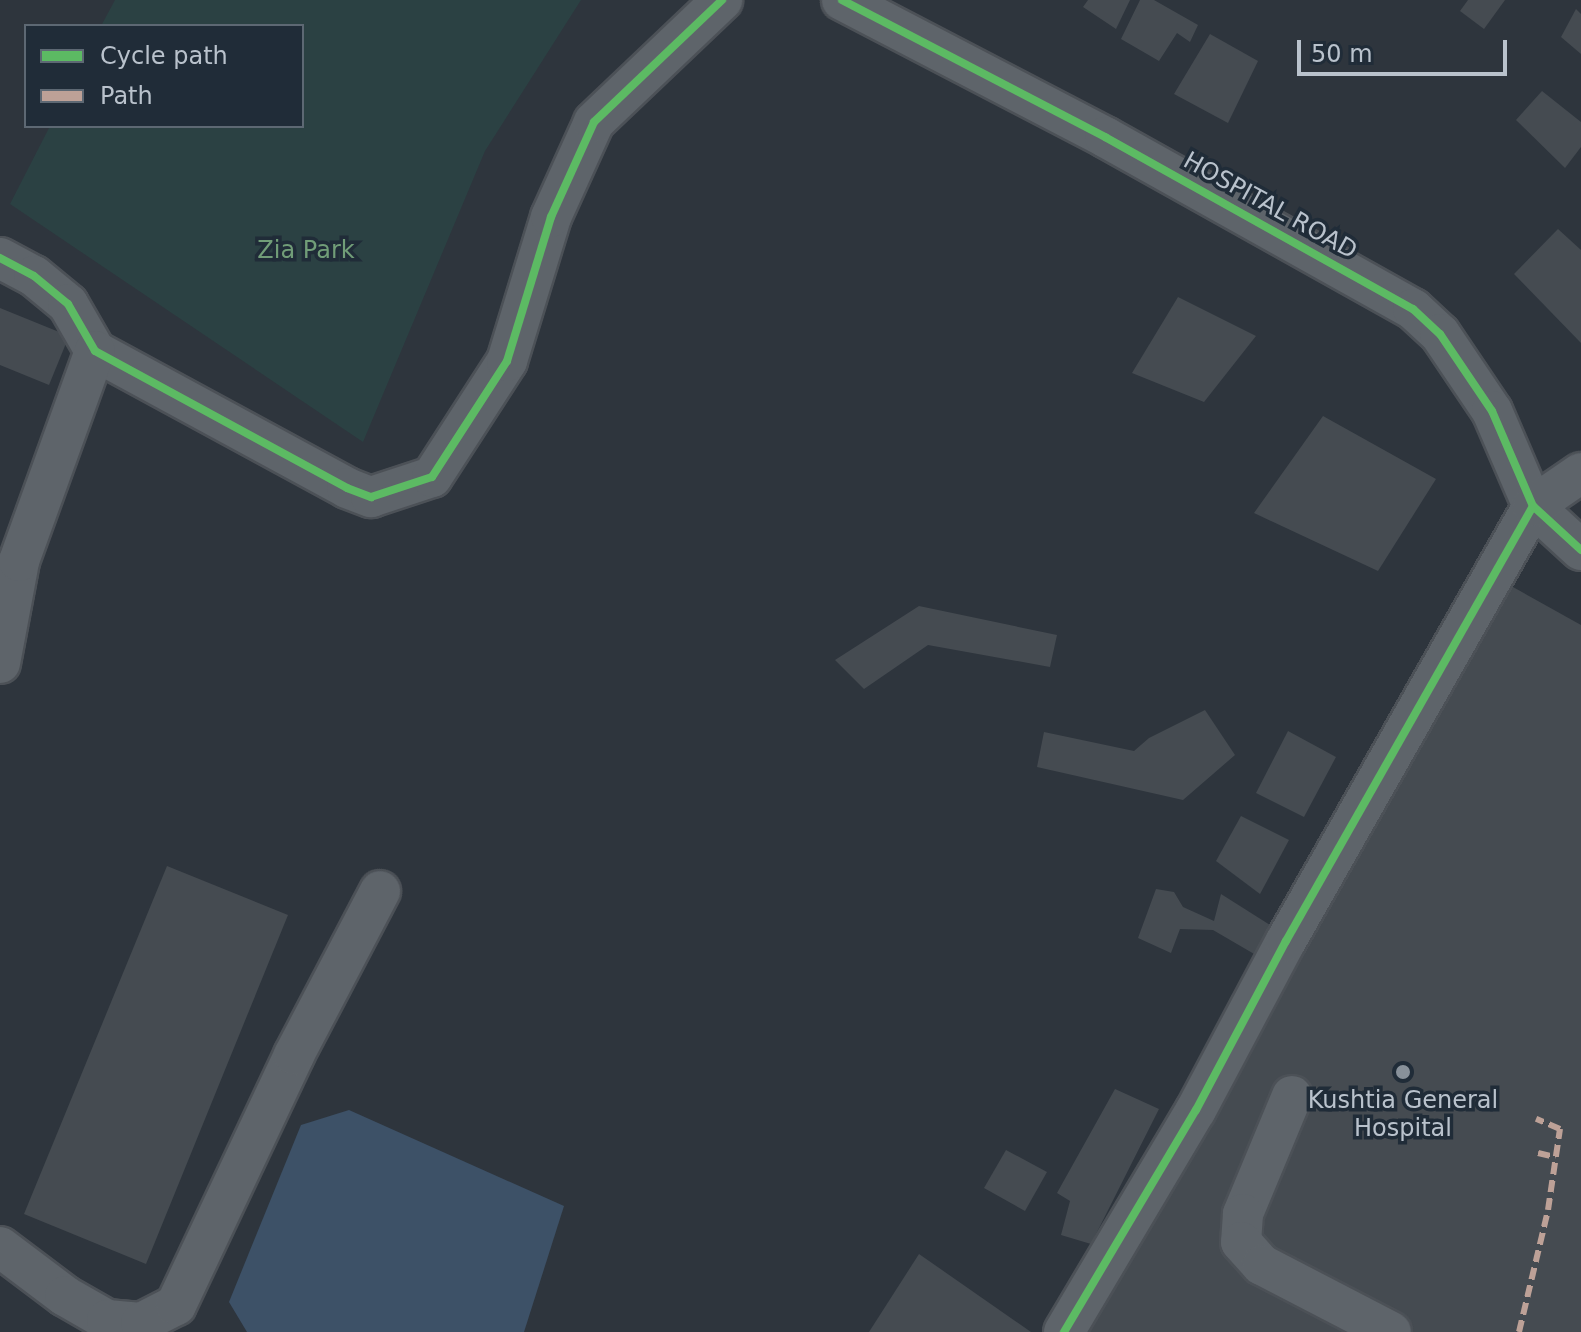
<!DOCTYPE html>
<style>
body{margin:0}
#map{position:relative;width:1581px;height:1332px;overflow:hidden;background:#2e353d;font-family:"DejaVu Sans",sans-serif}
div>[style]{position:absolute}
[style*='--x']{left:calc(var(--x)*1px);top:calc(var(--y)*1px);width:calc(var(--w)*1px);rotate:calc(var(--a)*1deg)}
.green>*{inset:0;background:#2b4143}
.water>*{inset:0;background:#3d5167}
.building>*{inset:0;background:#454b51}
.roads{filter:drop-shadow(2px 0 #4c5157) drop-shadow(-2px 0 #4c5157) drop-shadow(0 2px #4c5157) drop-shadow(0 -2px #4c5157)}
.minor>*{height:40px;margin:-20px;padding:0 20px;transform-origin:20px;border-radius:20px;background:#5e646a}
.quiet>*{height:6px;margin-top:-3px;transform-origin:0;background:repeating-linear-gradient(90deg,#bda197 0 12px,transparent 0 18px)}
.cycleway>*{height:8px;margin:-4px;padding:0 4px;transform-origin:4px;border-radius:4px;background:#5cba63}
.dots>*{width:22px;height:22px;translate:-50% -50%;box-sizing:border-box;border:4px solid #202c38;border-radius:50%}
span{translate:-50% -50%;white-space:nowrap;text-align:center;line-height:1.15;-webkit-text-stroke:7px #202c38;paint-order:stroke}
.street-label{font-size:24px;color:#b9c2cc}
.park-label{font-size:24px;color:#719d78}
.poi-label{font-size:24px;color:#b9c2cc}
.legend{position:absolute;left:24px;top:24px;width:280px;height:104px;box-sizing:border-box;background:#202c38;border:2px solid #5d6873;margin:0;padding:10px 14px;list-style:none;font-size:24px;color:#b9c2cc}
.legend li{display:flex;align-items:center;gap:16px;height:40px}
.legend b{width:40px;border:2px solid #5d6873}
.scale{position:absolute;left:1297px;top:40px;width:210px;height:36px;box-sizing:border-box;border:4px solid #b9c2cc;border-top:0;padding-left:10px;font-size:24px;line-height:28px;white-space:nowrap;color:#b9c2cc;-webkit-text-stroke:6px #202c38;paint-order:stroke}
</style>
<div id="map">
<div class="green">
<div style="clip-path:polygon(115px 0,581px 0,485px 151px,363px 442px,10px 204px,50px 126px,302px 126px,302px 26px,101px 26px)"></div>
</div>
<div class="water">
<div style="clip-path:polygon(349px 1110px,564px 1206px,524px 1332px,247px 1332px,229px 1302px,301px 1125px)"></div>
</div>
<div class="building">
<div style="clip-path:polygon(1088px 0,1130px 0,1116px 29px,1083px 7px)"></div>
<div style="clip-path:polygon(1140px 0,1154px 0,1198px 25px,1190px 42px,1177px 33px,1159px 61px,1121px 39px)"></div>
<div style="clip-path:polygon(1468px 0,1505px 0,1484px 29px,1460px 11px)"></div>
<div style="clip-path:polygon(1576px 9px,1581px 14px,1581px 54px,1561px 37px)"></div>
<div style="clip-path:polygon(1210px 34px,1258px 61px,1228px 123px,1174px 94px)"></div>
<div style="clip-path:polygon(1542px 91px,1581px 122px,1581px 147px,1565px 168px,1516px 120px)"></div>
<div style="clip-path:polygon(1558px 229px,1581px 250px,1581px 343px,1514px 274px)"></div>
<div style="clip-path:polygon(1178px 297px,1256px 336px,1204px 402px,1132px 373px)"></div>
<div style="clip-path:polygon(0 308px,69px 336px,49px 385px,0 365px)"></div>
<div style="clip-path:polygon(1323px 416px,1436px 479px,1378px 571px,1254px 513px)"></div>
<div style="clip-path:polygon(1504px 582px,1581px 625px,1581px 1332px,1084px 1332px)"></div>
<div style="clip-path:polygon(919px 606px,1057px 635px,1050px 667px,928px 645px,864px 689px,835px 660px)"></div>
<div style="clip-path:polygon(1205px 710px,1235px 755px,1183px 800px,1037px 767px,1044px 732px,1134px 751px,1149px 738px)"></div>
<div style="clip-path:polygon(1288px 731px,1336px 757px,1304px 817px,1256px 793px)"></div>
<div style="clip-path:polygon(1241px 816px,1289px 840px,1260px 894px,1216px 861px)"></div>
<div style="clip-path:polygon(167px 866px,288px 915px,146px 1264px,24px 1214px)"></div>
<div style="clip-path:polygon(1156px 889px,1174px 892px,1183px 907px,1214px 921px,1221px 894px,1278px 930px,1261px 958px,1213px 930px,1180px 929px,1171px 953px,1138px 938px)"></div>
<div style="clip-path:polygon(1115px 1089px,1159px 1109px,1091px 1244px,1061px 1235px,1070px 1201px,1057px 1193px)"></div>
<div style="clip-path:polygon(1006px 1150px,1047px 1172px,1025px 1211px,984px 1188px)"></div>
<div style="clip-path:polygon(919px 1254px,1031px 1332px,869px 1332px)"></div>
</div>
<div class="roads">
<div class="minor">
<div style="--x:842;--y:0;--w:297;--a:27.5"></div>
<div style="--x:1105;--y:137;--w:353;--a:29.2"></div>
<div style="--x:1413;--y:309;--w:37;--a:43"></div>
<div style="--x:1440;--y:334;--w:93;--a:56"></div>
<div style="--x:1492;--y:411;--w:103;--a:66.7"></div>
<div style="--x:1533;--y:506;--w:65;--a:42.5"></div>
<div style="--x:0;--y:258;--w:38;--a:28"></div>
<div style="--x:34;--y:276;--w:44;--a:39.5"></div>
<div style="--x:68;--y:304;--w:54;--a:60.1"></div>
<div style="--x:95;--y:351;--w:287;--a:28.5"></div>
<div style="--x:347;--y:488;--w:26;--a:21"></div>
<div style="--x:371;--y:497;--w:64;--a:-18.2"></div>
<div style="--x:432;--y:477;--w:138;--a:-57.1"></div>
<div style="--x:507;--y:361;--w:151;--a:-73"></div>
<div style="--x:551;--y:217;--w:104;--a:-65.6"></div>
<div style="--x:594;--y:122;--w:177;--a:-43.6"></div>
<div style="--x:0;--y:663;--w:104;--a:-79.4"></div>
<div style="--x:19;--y:561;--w:223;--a:-70.1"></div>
<div style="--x:1292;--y:1096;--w:128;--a:112.6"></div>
<div style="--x:1243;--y:1214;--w:28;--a:94"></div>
<div style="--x:1241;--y:1242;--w:31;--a:48"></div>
<div style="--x:1262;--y:1265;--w:145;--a:27.4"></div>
<div style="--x:0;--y:1247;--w:81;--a:37"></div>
<div style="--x:65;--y:1296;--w:48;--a:29.7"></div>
<div style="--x:107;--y:1320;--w:34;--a:5"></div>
<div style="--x:141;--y:1323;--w:39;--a:-27"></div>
<div style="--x:176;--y:1305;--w:276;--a:-64.7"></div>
<div style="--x:294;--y:1055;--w:185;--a:-62.3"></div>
<div style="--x:1064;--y:1332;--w:258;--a:-59.3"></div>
<div style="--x:1196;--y:1110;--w:191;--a:-62"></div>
<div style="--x:1286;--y:941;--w:500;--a:-60.41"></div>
<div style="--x:1533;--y:506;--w:58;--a:-34.5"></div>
</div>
</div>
<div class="quiet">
<div style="--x:1538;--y:1153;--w:18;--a:13"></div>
<div style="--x:1519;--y:1332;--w:125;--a:-76.6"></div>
<div style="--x:1548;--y:1210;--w:82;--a:-81.6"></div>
<div style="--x:1560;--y:1129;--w:26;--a:-157"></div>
</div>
<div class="cycleway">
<div style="--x:842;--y:0;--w:297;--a:27.5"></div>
<div style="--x:1105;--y:137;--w:353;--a:29.2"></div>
<div style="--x:1413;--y:309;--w:37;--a:43"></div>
<div style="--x:1440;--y:334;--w:93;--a:56"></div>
<div style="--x:1492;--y:411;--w:103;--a:66.7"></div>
<div style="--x:1533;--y:506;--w:65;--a:42.5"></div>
<div style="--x:0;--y:258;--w:38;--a:28"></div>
<div style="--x:34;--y:276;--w:44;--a:39.5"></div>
<div style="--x:68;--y:304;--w:54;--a:60.1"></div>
<div style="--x:95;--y:351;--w:287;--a:28.5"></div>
<div style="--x:347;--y:488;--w:26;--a:21"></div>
<div style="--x:371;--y:497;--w:64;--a:-18.2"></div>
<div style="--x:432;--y:477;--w:138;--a:-57.1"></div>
<div style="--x:507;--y:361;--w:151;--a:-73"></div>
<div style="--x:551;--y:217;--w:104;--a:-65.6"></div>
<div style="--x:594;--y:122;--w:177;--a:-43.6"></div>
<div style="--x:1064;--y:1332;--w:258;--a:-59.3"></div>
<div style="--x:1196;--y:1110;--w:191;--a:-62"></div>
<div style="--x:1286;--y:941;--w:500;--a:-60.41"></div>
</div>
<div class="dots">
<div style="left:1403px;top:1072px;background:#88919a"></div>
</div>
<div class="street-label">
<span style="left:1270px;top:206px;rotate:29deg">HOSPITAL ROAD</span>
</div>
<div class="park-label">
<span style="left:306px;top:251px">Zia Park</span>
</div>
<div class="poi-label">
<span style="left:1403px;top:1115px">Kushtia General<br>Hospital</span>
</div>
<ul class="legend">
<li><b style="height:10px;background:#5cba63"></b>Cycle path</li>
<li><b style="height:10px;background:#bda197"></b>Path</li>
</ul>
<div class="scale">50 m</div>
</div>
